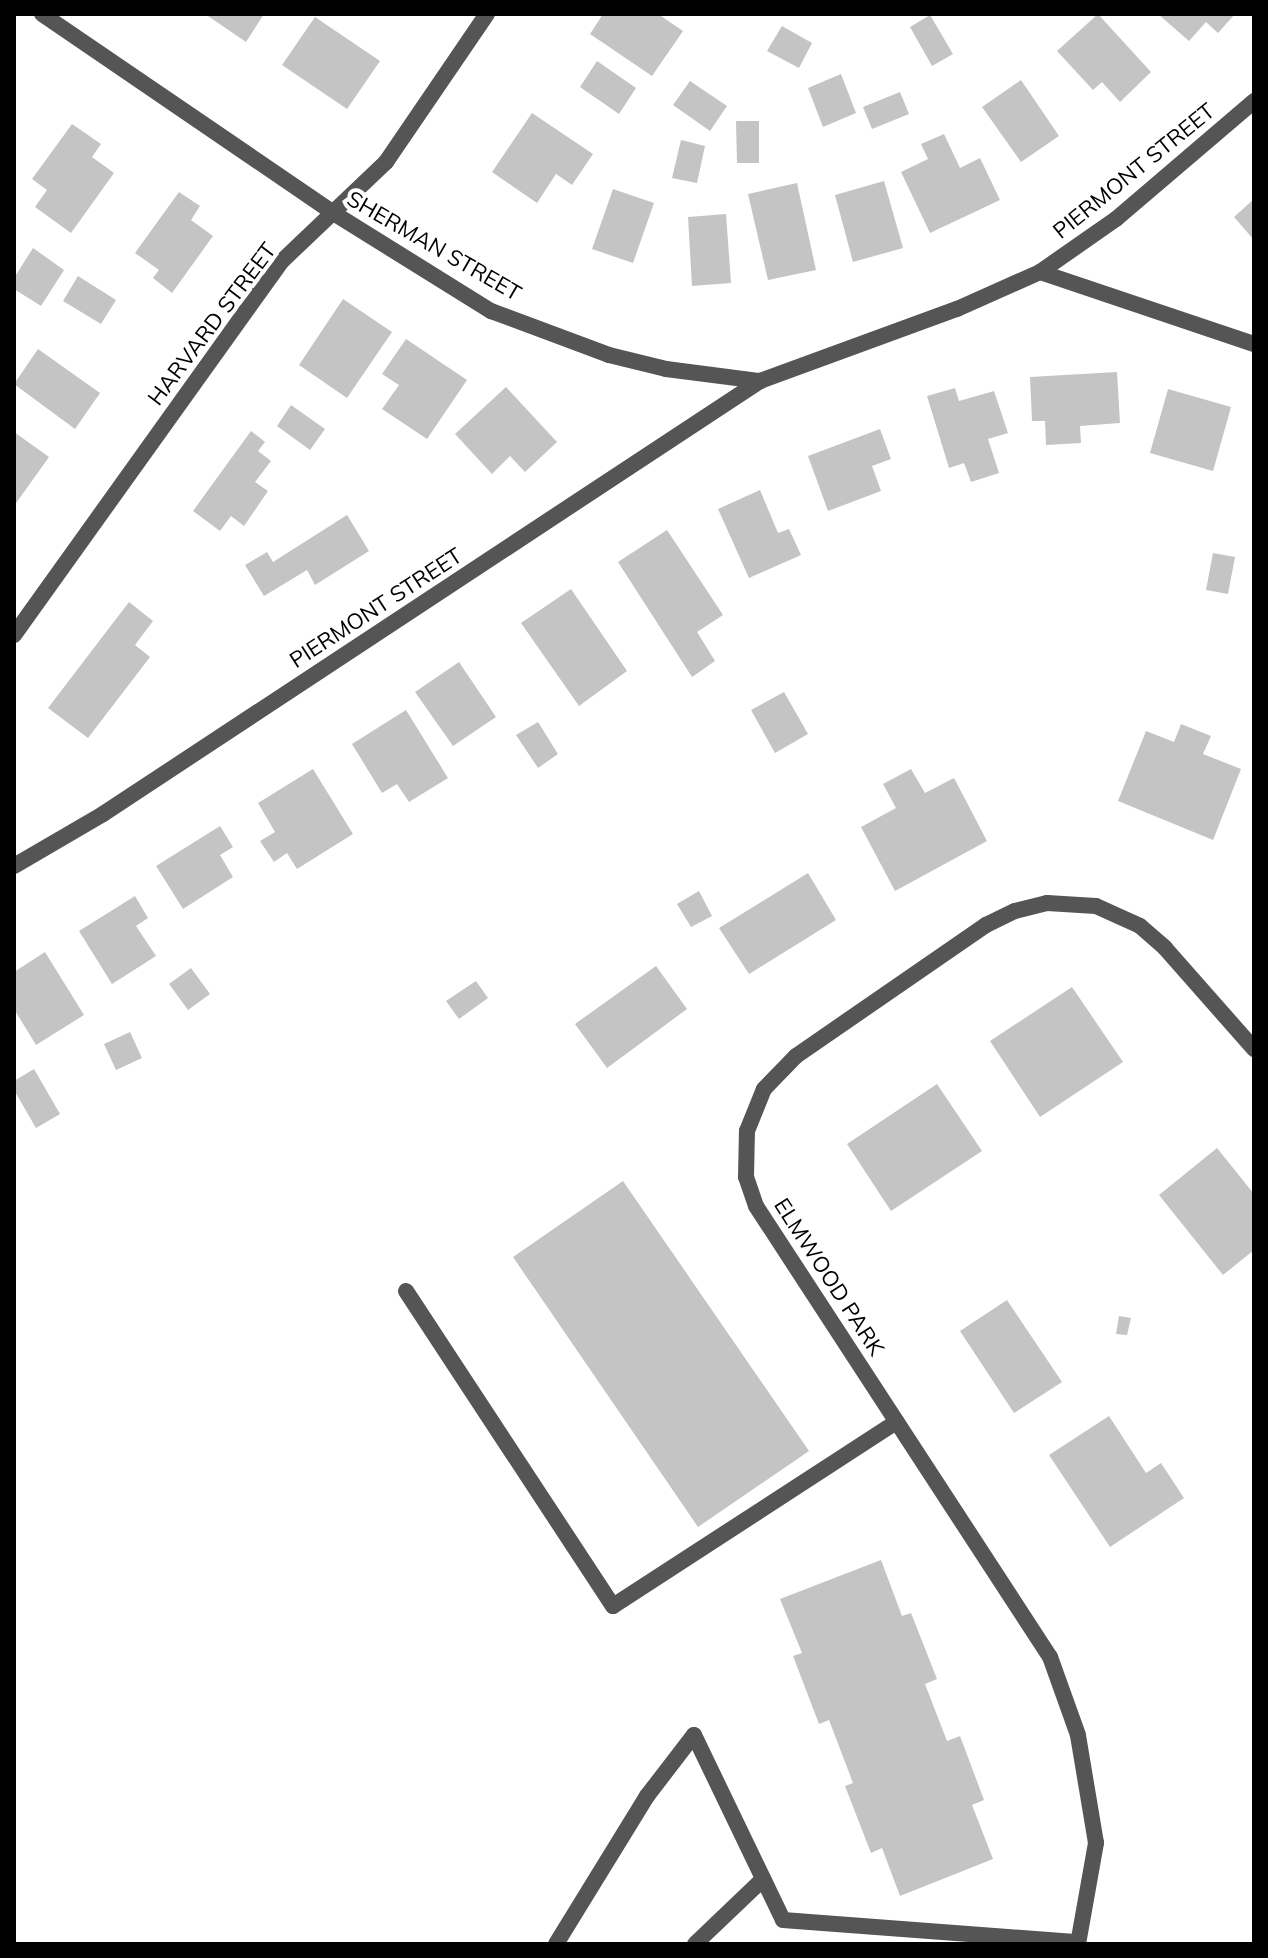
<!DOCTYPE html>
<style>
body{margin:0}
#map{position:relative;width:1268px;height:1958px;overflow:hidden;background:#fff;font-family:Mulish,sans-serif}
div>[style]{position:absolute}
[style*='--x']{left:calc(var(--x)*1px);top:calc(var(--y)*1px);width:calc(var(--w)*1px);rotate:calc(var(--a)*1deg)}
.building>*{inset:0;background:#c4c4c4}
.service>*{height:16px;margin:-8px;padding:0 8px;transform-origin:8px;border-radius:8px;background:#555}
.minor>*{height:16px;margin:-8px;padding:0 8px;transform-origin:8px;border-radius:8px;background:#555}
.tertiary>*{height:16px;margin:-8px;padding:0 8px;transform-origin:8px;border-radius:8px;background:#555}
span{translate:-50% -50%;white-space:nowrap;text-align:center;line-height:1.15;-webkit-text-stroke:8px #fff;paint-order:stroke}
.street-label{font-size:22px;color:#000}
.frame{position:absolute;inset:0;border:16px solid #000;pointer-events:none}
</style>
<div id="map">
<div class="building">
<div style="clip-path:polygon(205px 14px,264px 14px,246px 42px)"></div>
<div style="clip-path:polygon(603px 14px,658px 14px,683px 31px,652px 76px,590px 34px)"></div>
<div style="clip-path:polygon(1098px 14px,1151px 72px,1120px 102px,1102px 82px,1093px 90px,1057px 51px)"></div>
<div style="clip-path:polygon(1158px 14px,1235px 14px,1218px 33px,1206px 22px,1189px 41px)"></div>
<div style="clip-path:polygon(930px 15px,953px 54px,932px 66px,910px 27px)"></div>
<div style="clip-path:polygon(315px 17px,380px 61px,347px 109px,282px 65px)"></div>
<div style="clip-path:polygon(782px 26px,812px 43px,799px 68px,767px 51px)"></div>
<div style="clip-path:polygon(597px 61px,636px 88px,619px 114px,580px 87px)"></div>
<div style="clip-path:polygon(841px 74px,856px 113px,823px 127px,808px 88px)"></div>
<div style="clip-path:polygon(1021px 80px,1059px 136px,1021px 162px,982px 107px)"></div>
<div style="clip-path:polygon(690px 81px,727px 106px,710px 131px,673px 105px)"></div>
<div style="clip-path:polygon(900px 92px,909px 114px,872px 129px,863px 107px)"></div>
<div style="clip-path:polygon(532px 113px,593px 154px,572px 185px,556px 174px,537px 203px,492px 172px)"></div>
<div style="clip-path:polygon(736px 121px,759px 121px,759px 163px,737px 163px)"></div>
<div style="clip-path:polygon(72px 124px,101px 144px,92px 157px,114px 173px,71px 233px,35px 207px,47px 190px,32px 179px)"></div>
<div style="clip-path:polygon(944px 134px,960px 168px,980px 158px,1000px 200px,930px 233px,901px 172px,928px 159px,921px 144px)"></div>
<div style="clip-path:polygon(681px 140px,705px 146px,697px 183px,672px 178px)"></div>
<div style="clip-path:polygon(884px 181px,903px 248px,853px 262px,835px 195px)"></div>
<div style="clip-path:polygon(797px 183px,816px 270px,768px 280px,748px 194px)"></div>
<div style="clip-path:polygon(613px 189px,654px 203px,633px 263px,592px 249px)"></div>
<div style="clip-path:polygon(179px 192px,200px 206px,191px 220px,213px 236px,172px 293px,153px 278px,159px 270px,135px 253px)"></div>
<div style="clip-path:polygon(1254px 199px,1254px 240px,1234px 217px)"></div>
<div style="clip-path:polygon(726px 214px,731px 283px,692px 286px,688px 217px)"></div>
<div style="clip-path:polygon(33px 248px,64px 270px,41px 306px,14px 289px,14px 278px)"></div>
<div style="clip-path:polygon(78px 276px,116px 300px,101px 324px,63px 301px)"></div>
<div style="clip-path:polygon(343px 299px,392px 332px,347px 398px,299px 365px)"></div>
<div style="clip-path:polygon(406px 339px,467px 380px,427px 439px,382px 409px,399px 385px,382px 374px)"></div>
<div style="clip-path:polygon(38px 349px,100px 393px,75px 429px,14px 384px)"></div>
<div style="clip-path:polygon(1117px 372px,1120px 423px,1080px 426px,1081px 443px,1046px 445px,1045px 421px,1032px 421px,1030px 377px)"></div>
<div style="clip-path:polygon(506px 387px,557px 442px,525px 472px,510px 456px,492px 474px,455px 434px)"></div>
<div style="clip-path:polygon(955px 388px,959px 401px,994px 391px,1008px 433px,988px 439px,999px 473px,971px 482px,964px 463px,949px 468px,927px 396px)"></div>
<div style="clip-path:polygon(1168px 389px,1231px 407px,1213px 471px,1150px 453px)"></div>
<div style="clip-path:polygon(291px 405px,325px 429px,310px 450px,277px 426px)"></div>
<div style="clip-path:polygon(880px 429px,891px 459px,872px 466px,881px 491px,828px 511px,808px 456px)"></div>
<div style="clip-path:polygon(251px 431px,265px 442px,258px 451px,271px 461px,255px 482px,268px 491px,244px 526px,231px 516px,220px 531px,193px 511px)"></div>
<div style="clip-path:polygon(14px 432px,49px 457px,14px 506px)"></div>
<div style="clip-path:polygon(760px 490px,778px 533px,789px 529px,801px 555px,749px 578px,718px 509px)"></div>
<div style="clip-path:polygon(347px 515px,369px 551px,315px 585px,307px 570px,264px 596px,245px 565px,267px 552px,273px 562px)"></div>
<div style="clip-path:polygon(667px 530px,723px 615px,697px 632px,715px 661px,692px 677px,618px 562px)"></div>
<div style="clip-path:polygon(1213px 553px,1235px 557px,1228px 594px,1206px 590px)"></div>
<div style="clip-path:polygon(571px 589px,627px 671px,579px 706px,521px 623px)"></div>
<div style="clip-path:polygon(129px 602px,153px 621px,135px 645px,150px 657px,88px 738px,48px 708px)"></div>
<div style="clip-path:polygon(459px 662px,496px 717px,453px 746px,415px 692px)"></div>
<div style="clip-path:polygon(784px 692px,808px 734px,775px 753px,751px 710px)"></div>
<div style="clip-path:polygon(406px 710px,448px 778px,409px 802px,397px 784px,382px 793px,352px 744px)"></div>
<div style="clip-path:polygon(538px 722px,558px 754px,538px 768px,516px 735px)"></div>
<div style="clip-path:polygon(1181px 724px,1211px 736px,1203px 754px,1241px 769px,1213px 840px,1118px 801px,1146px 731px,1174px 742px)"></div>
<div style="clip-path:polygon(313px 769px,353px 834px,297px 869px,287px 853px,274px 862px,260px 841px,275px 832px,258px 803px)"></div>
<div style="clip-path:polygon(911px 769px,925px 793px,954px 778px,987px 841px,895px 891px,861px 827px,896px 808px,883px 784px)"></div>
<div style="clip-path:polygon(220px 826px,233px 847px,220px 855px,233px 877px,183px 909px,156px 866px)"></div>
<div style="clip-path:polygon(808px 873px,836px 920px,749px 974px,719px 928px)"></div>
<div style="clip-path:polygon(699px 891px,712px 916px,691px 927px,677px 904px)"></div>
<div style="clip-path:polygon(135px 896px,148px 918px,136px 926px,156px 956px,112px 984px,79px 931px)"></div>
<div style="clip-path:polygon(45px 952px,84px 1015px,36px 1045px,14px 1009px,14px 972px)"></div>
<div style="clip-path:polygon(656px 966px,687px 1009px,607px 1068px,575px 1024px)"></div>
<div style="clip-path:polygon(191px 968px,210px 994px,188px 1010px,169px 984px)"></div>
<div style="clip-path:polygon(476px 981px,488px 998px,459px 1019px,446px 1001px)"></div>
<div style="clip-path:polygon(1072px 987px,1123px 1062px,1040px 1117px,990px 1041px)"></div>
<div style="clip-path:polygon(130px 1032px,142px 1058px,116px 1070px,104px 1044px)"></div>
<div style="clip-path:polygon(34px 1069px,60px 1114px,36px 1128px,14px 1090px,14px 1081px)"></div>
<div style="clip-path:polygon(937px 1084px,982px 1151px,891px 1211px,847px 1144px)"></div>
<div style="clip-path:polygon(1217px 1148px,1254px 1194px,1254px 1250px,1223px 1275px,1159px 1195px)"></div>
<div style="clip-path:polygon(623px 1181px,809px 1451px,698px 1527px,513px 1257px)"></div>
<div style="clip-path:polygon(1007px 1300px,1062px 1382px,1014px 1413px,960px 1331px)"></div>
<div style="clip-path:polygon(1119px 1316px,1131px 1318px,1127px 1335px,1116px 1334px)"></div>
<div style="clip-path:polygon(1109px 1416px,1146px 1473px,1161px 1463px,1184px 1498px,1110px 1547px,1049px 1455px)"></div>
<div style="clip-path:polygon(881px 1560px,902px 1616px,911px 1613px,937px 1679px,925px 1684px,947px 1741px,960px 1736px,984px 1800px,972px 1805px,993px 1859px,900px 1896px,882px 1848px,871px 1853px,845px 1786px,853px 1783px,829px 1720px,819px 1724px,793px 1656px,802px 1653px,780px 1599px)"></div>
</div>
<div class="service">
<div style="--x:406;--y:1291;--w:377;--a:56.7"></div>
<div style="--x:613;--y:1606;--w:338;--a:-33"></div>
<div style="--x:556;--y:1944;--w:174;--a:-58.4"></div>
<div style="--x:647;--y:1796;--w:77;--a:-52.4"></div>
<div style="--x:694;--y:1735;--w:205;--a:64.3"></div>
<div style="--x:783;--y:1920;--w:296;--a:4.3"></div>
<div style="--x:695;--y:1944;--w:94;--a:-43.7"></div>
</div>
<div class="minor">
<div style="--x:42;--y:14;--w:355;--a:34.3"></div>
<div style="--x:335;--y:214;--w:184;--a:31.9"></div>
<div style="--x:491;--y:311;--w:126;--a:20.4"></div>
<div style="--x:609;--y:355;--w:59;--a:13.8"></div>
<div style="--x:666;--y:369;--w:95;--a:7.3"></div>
<div style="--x:760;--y:381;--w:210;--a:-20.1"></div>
<div style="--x:957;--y:309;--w:91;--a:-24"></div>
<div style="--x:1040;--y:272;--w:226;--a:18.6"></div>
<div style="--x:1040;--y:272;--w:93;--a:-34.9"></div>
<div style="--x:1116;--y:219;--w:182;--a:-40.5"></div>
<div style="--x:14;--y:866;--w:103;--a:-30.3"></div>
<div style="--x:103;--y:814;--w:787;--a:-33.39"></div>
<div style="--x:1078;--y:1944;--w:103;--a:-79.9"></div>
<div style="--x:1096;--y:1843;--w:109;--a:-99.5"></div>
<div style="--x:1078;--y:1735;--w:83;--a:-109.7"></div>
<div style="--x:1050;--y:1657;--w:538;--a:-123.1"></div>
<div style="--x:756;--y:1206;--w:31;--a:-109"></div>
<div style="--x:746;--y:1177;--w:46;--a:-88.8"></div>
<div style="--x:747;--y:1131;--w:45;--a:-68"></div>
<div style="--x:764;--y:1089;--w:46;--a:-45.9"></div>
<div style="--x:796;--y:1056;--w:231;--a:-34.6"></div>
<div style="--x:986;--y:925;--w:32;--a:-26"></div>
<div style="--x:1015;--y:911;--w:33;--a:-14"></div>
<div style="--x:1047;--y:903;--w:49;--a:3.5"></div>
<div style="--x:1096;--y:906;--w:48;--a:24.4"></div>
<div style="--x:1140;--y:926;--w:33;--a:41"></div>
<div style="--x:1165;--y:948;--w:135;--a:48.6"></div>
</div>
<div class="tertiary">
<div style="--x:14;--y:635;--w:460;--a:-54.4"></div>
<div style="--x:282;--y:261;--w:144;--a:-43.6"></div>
<div style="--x:386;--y:162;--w:179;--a:-55.7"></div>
</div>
<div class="street-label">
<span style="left:1134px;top:171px;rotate:-39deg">PIERMONT STREET</span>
<span style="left:434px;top:246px;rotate:30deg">SHERMAN STREET</span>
<span style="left:212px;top:324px;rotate:-53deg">HARVARD STREET</span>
<span style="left:376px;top:608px;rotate:-33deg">PIERMONT STREET</span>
<span style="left:829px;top:1277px;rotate:57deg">ELMWOOD PARK</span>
</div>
<div class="frame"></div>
</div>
